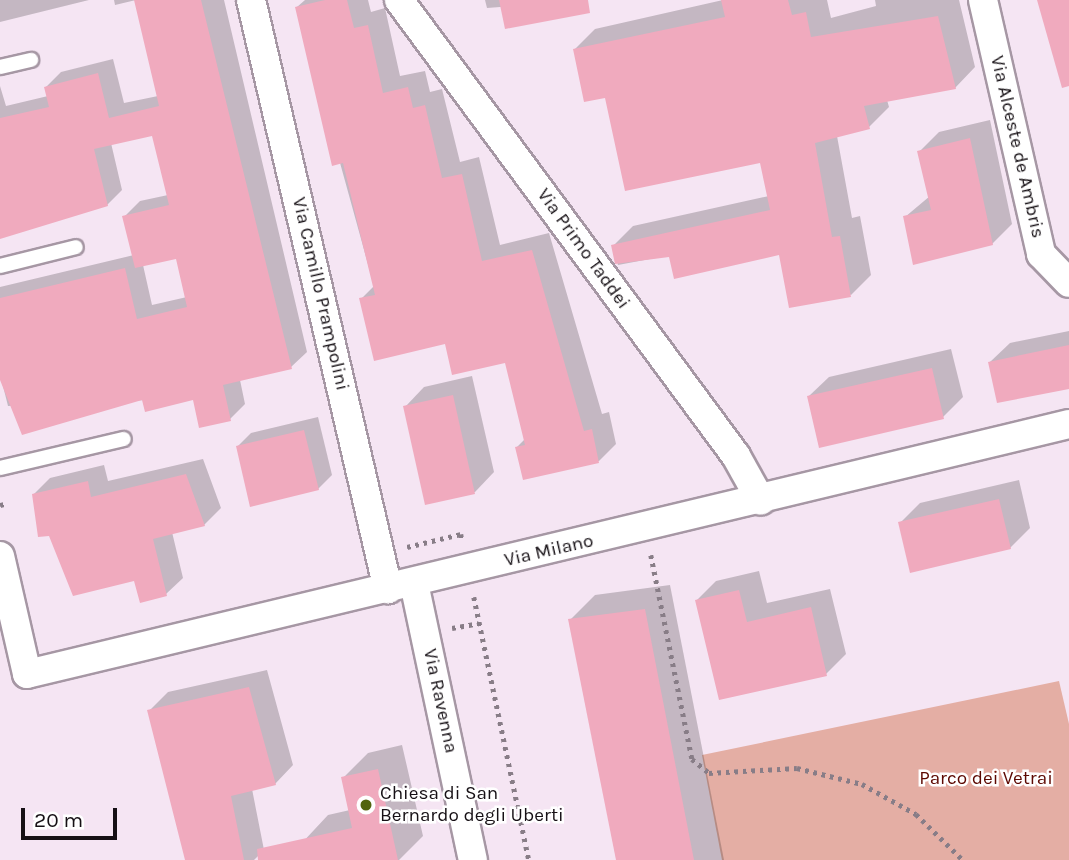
<!DOCTYPE html>
<style>
body{margin:0}
#map{position:relative;width:1069px;height:860px;overflow:hidden;background:#f5e5f3;font-family:Karla,sans-serif}
div>[style]{position:absolute}
[style*='--x']{left:calc(var(--x)*1px);top:calc(var(--y)*1px);width:calc(var(--w)*1px);rotate:calc(var(--a)*1deg)}
.green>*{inset:0;background:#e4aea4}
.shadow>*{inset:0;background:#0003}
.building>*{inset:0;background:#f0aabe}
.path>*{height:4.5px;margin-top:-2.25px;transform-origin:0;background:repeating-linear-gradient(90deg,#887d87 0 3.5px,transparent 0 8.5px)}
.roads{filter:drop-shadow(2px 0 #a697a4) drop-shadow(-2px 0 #a697a4) drop-shadow(0 2px #a697a4) drop-shadow(0 -2px #a697a4)}
.service>*{height:14px;margin:-7px;padding:0 7px;transform-origin:7px;border-radius:7px;background:#fff}
.minor>*{height:28px;margin:-14px;padding:0 14px;transform-origin:14px;border-radius:14px;background:#fff}
.dots>*{width:19px;height:19px;translate:-50% -50%;box-sizing:border-box;border:4px solid #fff;border-radius:50%}
span{translate:-50% -50%;white-space:nowrap;text-align:center;line-height:1.15;-webkit-text-stroke:5px #fff;paint-order:stroke}
.street-label{font-size:19px;color:#161015}
.park-label{font-size:19px;color:#5c0801}
.poi-label{font-size:19px;color:#161015}
.left{translate:0 -50%;text-align:left}
.scale{position:absolute;left:21px;top:808px;width:96px;height:32px;box-sizing:border-box;border:4px solid #161015;border-top:0;padding-left:9px;font-size:21px;line-height:24px;white-space:nowrap;color:#161015;-webkit-text-stroke:5px #fff;paint-order:stroke}
</style>
<div id="map">
<div class="green">
<div style="clip-path:polygon(1059px 681px,1069px 724px,1069px 860px,722px 860px,702px 755px)"></div>
</div>
<div class="shadow">
<div style="clip-path:polygon(0 0,89px 0,0 22px)"></div>
<div style="clip-path:polygon(evenodd,114px 0,224px 0,307px 352px,291px 367px,240px 380px,245px 404px,230px 419px,195px 398px,8px 406px,0 374px,0 287px,134px 255px,124px 217px,140px 201px,168px 195px,153px 133px,111px 143px,122px 190px,107px 205px,0 235px,0 86px,6px 106px,48px 96px,46px 87px,61px 72px,113px 59px,124px 103px,158px 96px,136px 0,115px 5px,114px 0,178px 257px,187px 297px,152px 305px,143px 265px,178px 257px)"></div>
<div style="clip-path:polygon(305px 0,368px 0,371px 12px,385px 8px,400px 76px,425px 71px,430px 92px,442px 89px,460px 162px,479px 157px,500px 245px,549px 233px,602px 414px,609px 412px,616px 444px,599px 461px,524px 478px,517px 447px,525px 439px,507px 361px,361px 299px,374px 286px,297px 7px)"></div>
<div style="clip-path:polygon(485px 0,588px 0,487px 8px)"></div>
<div style="clip-path:polygon(723px 0,827px 0,831px 18px,876px 6px,875px 0,959px 0,975px 67px,955px 88px,887px 100px,889px 107px,869px 127px,837px 136px,852px 218px,860px 216px,871px 275px,851px 295px,780px 253px,671px 255px,618px 265px,613px 246px,633px 226px,769px 196px,762px 161px,606px 96px,575px 49px,595px 29px)"></div>
<div style="clip-path:polygon(990px 120px,1012px 224px,992px 244px,905px 217px,930px 196px,919px 152px,939px 132px)"></div>
<div style="clip-path:polygon(1069px 331px,1069px 388px,990px 362px,1010px 343px)"></div>
<div style="clip-path:polygon(951px 349px,963px 397px,943px 417px,809px 396px,829px 377px)"></div>
<div style="clip-path:polygon(472px 376px,494px 472px,475px 492px,427px 503px,405px 407px,424px 387px)"></div>
<div style="clip-path:polygon(318px 417px,332px 475px,318px 489px,238px 446px,251px 433px)"></div>
<div style="clip-path:polygon(203px 459px,221px 508px,204px 525px,172px 532px,183px 578px,166px 594px,136px 579px,33px 495px,50px 478px,104px 465px,108px 481px)"></div>
<div style="clip-path:polygon(1019px 480px,1030px 528px,1010px 548px,900px 523px,920px 503px)"></div>
<div style="clip-path:polygon(759px 571px,767px 603px,830px 589px,846px 654px,826px 674px,696px 601px,716px 581px)"></div>
<div style="clip-path:polygon(670px 585px,724px 860px,618px 860px,570px 620px,595px 595px)"></div>
<div style="clip-path:polygon(267px 670px,293px 765px,275px 784px,252px 789px,264px 850px,254px 860px,186px 860px,149px 711px,168px 692px)"></div>
<div style="clip-path:polygon(402px 745px,423px 836px,399px 860px,286px 860px,328px 815px,350px 810px,343px 778px,368px 753px)"></div>
</div>
<div class="building">
<div style="clip-path:polygon(134px 0,201px 0,292px 369px,223px 385px,231px 421px,199px 428px,193px 400px,145px 412px,142px 400px,22px 435px,0 380px,0 298px,125px 268px,137px 319px,187px 307px,176px 259px,135px 268px,122px 216px,169px 205px,152px 136px,94px 149px,108px 206px,0 239px,0 118px,49px 107px,44px 87px,98px 73px,109px 118px,159px 106px)"></div>
<div style="clip-path:polygon(325px 0,347px 0,354px 28px,368px 25px,383px 93px,408px 87px,413px 108px,425px 105px,442px 178px,462px 174px,482px 261px,532px 250px,584px 431px,592px 429px,599px 463px,523px 480px,515px 447px,525px 445px,505px 363px,452px 375px,445px 344px,374px 361px,359px 298px,375px 295px,343px 163px,332px 166px,295px 7px)"></div>
<div style="clip-path:polygon(499px 0,588px 0,590px 13px,505px 29px)"></div>
<div style="clip-path:polygon(721px 0,788px 0,792px 15px,806px 12px,811px 37px,938px 16px,956px 89px,864px 106px,870px 129px,815px 143px,832px 237px,840px 236px,851px 297px,789px 308px,779px 255px,674px 279px,669px 257px,615px 264px,611px 245px,770px 210px,760px 163px,625px 191px,605px 98px,584px 102px,573px 49px,725px 17px)"></div>
<div style="clip-path:polygon(1037px 0,1069px 0,1069px 86px,1062px 88px)"></div>
<div style="clip-path:polygon(970px 138px,993px 245px,913px 265px,903px 216px,931px 210px,917px 151px)"></div>
<div style="clip-path:polygon(1069px 345px,1069px 389px,997px 403px,988px 362px)"></div>
<div style="clip-path:polygon(932px 368px,944px 419px,819px 448px,807px 396px)"></div>
<div style="clip-path:polygon(453px 395px,475px 494px,425px 505px,403px 406px)"></div>
<div style="clip-path:polygon(304px 430px,319px 490px,250px 507px,236px 446px)"></div>
<div style="clip-path:polygon(186px 474px,205px 526px,153px 539px,167px 596px,140px 603px,134px 581px,73px 596px,49px 536px,38px 537px,32px 494px,88px 481px,91px 497px)"></div>
<div style="clip-path:polygon(999px 499px,1011px 549px,910px 573px,898px 522px)"></div>
<div style="clip-path:polygon(739px 590px,747px 622px,811px 607px,827px 676px,719px 700px,695px 600px)"></div>
<div style="clip-path:polygon(645px 609px,694px 860px,616px 860px,568px 619px)"></div>
<div style="clip-path:polygon(249px 687px,276px 785px,231px 796px,244px 860px,185px 860px,147px 710px)"></div>
<div style="clip-path:polygon(378px 769px,398px 860px,258px 860px,257px 849px,352px 828px,341px 777px)"></div>
</div>
<div class="path">
<div style="--x:0;--y:505;--w:8;--a:-14"></div>
<div style="--x:407;--y:547;--w:56;--a:-13.5"></div>
<div style="--x:461;--y:534;--w:7;--a:82"></div>
<div style="--x:651;--y:555;--w:208;--a:78.6"></div>
<div style="--x:692;--y:759;--w:22;--a:39"></div>
<div style="--x:709;--y:773;--w:88;--a:-3.3"></div>
<div style="--x:797;--y:768;--w:67;--a:13.8"></div>
<div style="--x:862;--y:784;--w:62;--a:29.1"></div>
<div style="--x:916;--y:814;--w:66;--a:44.4"></div>
<div style="--x:474;--y:597;--w:269;--a:78.2"></div>
<div style="--x:452;--y:628;--w:27;--a:-10"></div>
</div>
<div class="roads">
<div class="service">
<div style="--x:0;--y:67;--w:32;--a:-13"></div>
<div style="--x:0;--y:266;--w:78;--a:-14"></div>
<div style="--x:0;--y:468;--w:127;--a:-13.2"></div>
</div>
<div class="minor">
<div style="--x:251;--y:0;--w:605;--a:76.91"></div>
<div style="--x:399;--y:0;--w:567;--a:53.53"></div>
<div style="--x:736;--y:456;--w:51;--a:60.9"></div>
<div style="--x:983;--y:0;--w:261;--a:77.1"></div>
<div style="--x:1041;--y:254;--w:40;--a:46"></div>
<div style="--x:0;--y:556;--w:121;--a:77.1"></div>
<div style="--x:27;--y:674;--w:1072;--a:-13.49"></div>
<div style="--x:414;--y:583;--w:283;--a:78"></div>
</div>
</div>
<div class="dots">
<div style="left:366px;top:805px;background:#51640e"></div>
</div>
<div class="street-label">
<span style="left:1017px;top:147px;rotate:77deg">Via Alceste de Ambris</span>
<span style="left:583px;top:249px;rotate:54deg">Via Primo Taddei</span>
<span style="left:320px;top:294px;rotate:77deg">Via Camillo Prampolini</span>
<span style="left:549px;top:551px;rotate:-13deg">Via Milano</span>
<span style="left:440px;top:701px;rotate:78deg">Via Ravenna</span>
</div>
<div class="park-label">
<span style="left:986px;top:779px">Parco dei Vetrai</span>
</div>
<div class="poi-label">
<span class="left" style="left:380px;top:805px">Chiesa di San<br>Bernardo degli Uberti</span>
</div>
<div class="scale">20 m</div>
</div>
